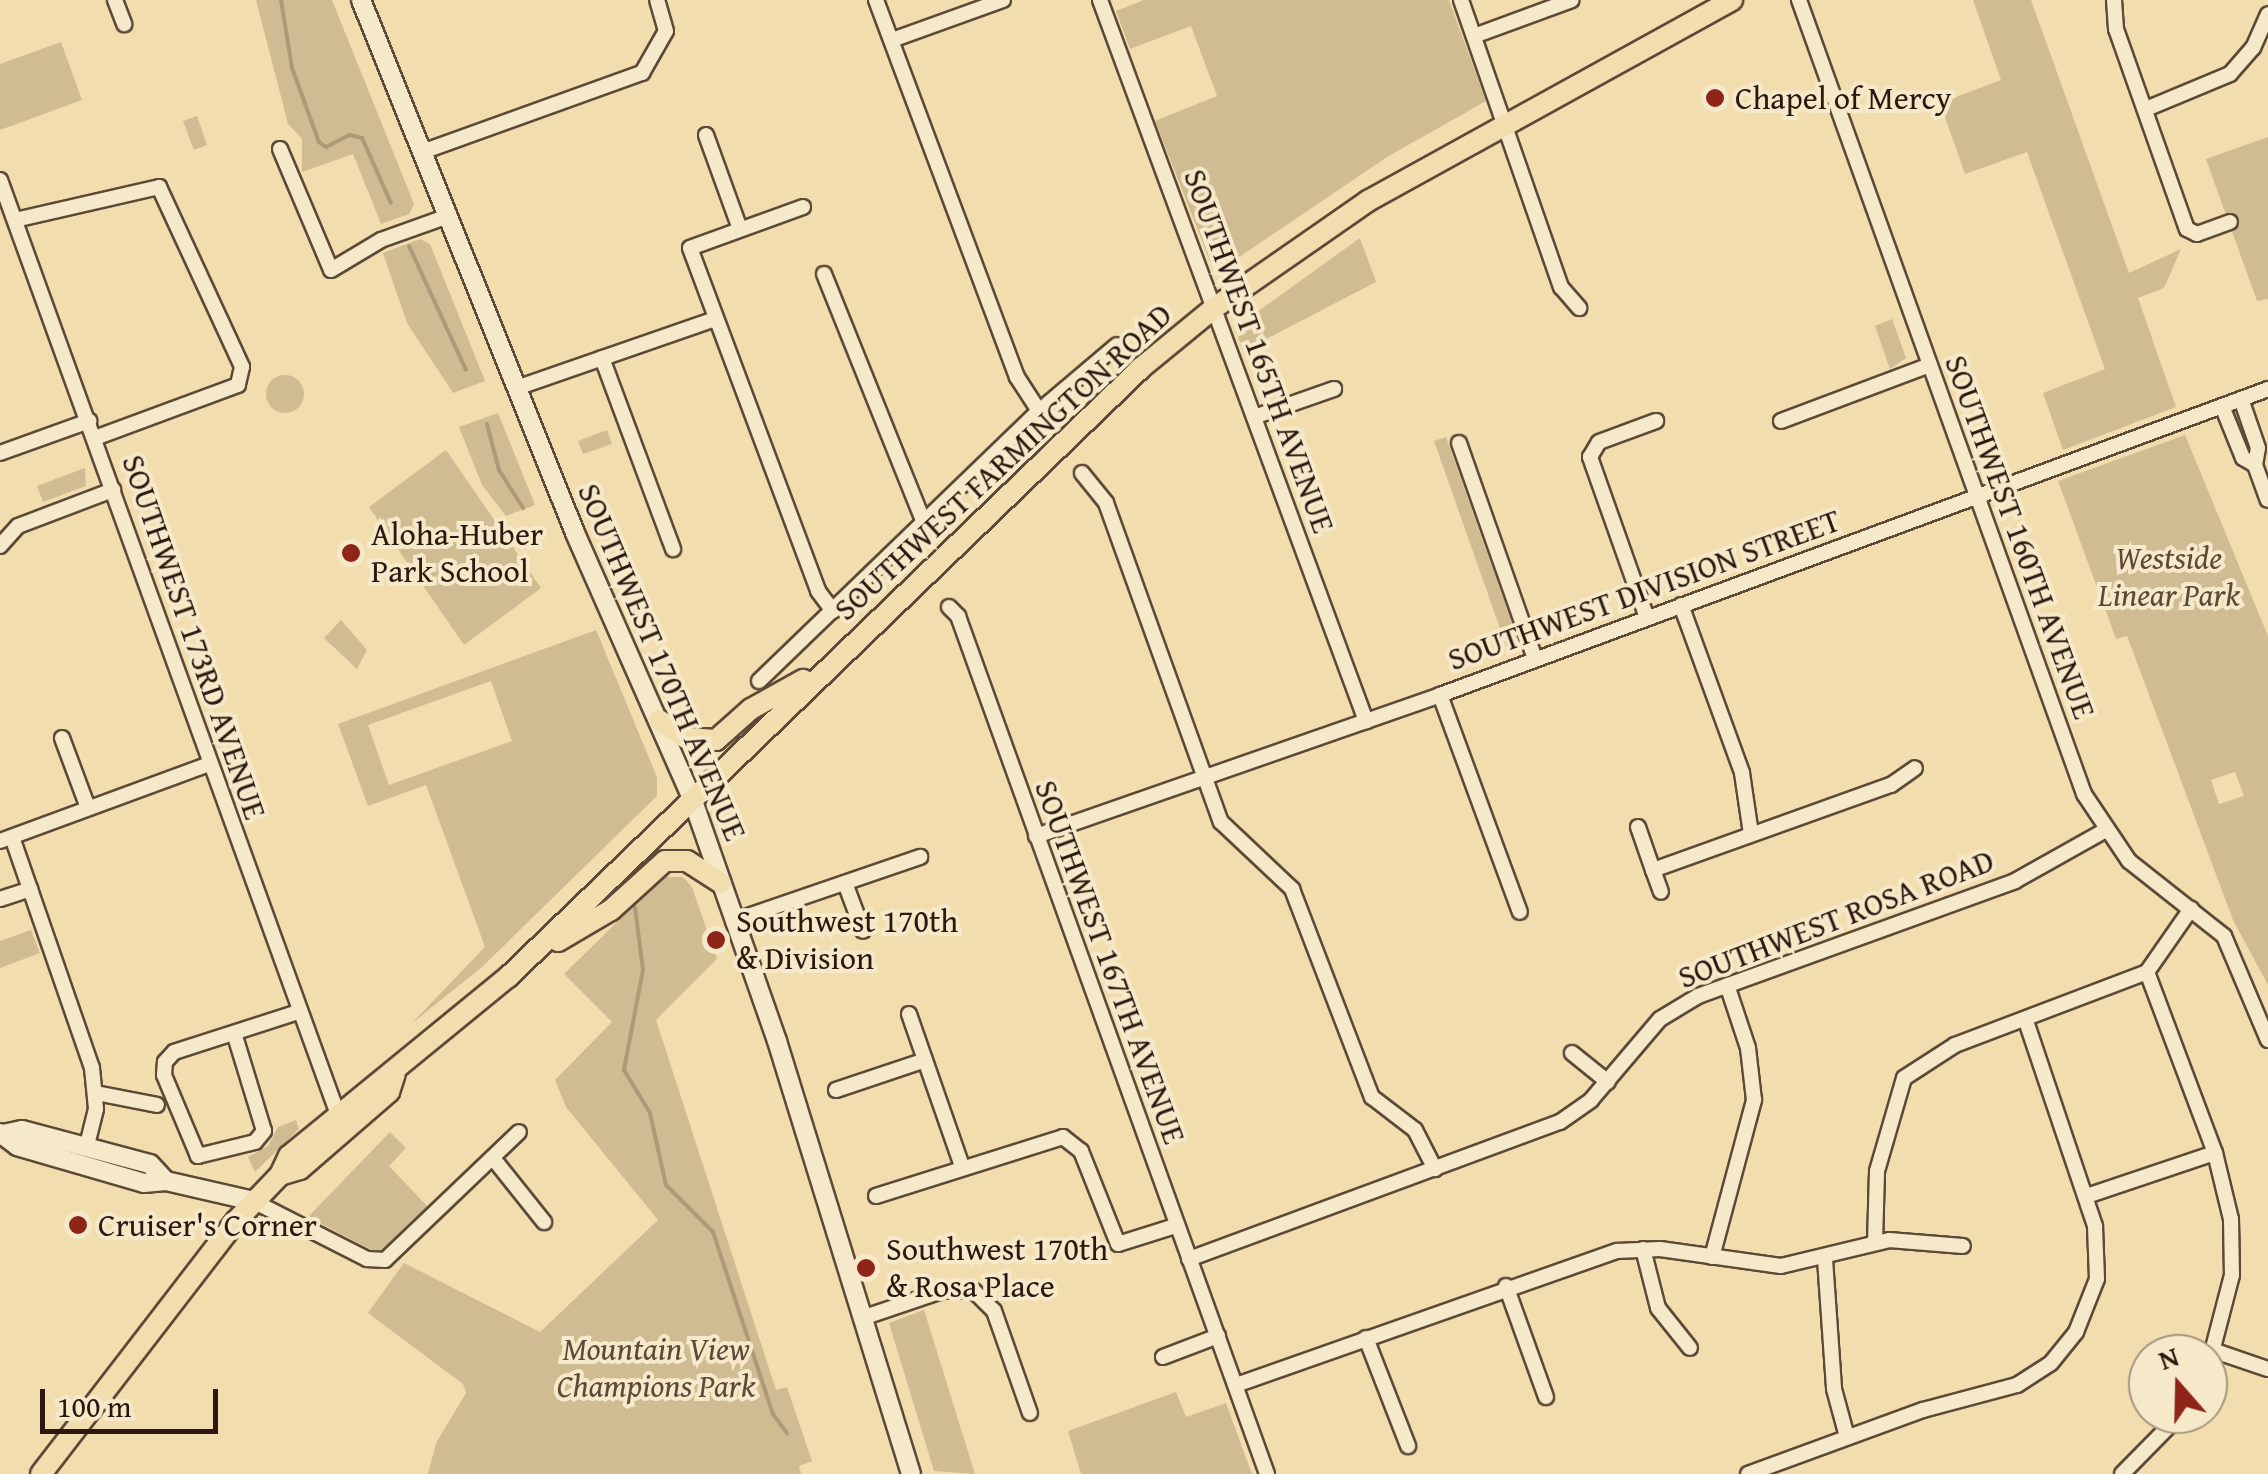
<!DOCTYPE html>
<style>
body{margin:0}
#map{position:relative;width:2268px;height:1474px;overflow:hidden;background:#f1ddad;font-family:"Gentium Book Plus",serif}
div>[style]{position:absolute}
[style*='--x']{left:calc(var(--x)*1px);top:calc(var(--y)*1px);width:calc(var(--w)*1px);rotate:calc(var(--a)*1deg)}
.green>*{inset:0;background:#d0bc92}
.round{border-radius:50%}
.stream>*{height:4px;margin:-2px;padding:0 2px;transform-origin:2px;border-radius:2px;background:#ae9a78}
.roads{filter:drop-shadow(2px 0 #5d4937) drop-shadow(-2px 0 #5d4937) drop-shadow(0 2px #5d4937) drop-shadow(0 -2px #5d4937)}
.street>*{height:14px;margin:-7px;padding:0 7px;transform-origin:7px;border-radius:7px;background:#f6e9ca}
.secondary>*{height:18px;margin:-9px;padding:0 9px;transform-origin:9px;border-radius:9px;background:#f6e9ca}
.primary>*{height:20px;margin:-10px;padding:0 10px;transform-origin:10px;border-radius:10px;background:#f1ddad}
.dots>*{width:28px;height:28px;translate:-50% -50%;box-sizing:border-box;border:5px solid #f6e9ca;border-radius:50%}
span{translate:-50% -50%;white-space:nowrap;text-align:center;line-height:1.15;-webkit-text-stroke:8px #f6e9ca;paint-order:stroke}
.poi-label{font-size:32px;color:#2c1810}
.left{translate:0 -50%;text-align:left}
.street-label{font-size:32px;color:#2c1810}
.park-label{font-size:32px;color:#5d4937;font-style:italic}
.north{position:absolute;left:2128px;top:1334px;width:100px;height:100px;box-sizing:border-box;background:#f6e9ca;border:2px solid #a59580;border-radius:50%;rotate:340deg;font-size:28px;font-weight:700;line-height:40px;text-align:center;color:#2c1810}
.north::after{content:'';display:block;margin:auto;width:35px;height:45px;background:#8f2418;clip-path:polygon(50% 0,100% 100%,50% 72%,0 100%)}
.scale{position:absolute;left:40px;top:1389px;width:178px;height:45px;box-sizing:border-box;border:5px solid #2c1810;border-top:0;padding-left:12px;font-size:30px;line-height:35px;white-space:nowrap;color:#2c1810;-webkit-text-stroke:8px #f6e9ca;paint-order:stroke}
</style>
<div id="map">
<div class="green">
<div style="clip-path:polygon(256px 0,332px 0,414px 204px,409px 214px,381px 224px,353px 154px,302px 172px,302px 139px,288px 124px)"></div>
<div style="clip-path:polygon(1144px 0,1449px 0,1486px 101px,1387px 157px,1220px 270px,1210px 261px,1155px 121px,1217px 96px,1191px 26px,1130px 49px,1116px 11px)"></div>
<div style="clip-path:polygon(1973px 0,2031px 0,2129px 273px,2181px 249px,2164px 288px,2138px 298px,2176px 407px,2063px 450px,2043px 393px,2105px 369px,2027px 152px,1965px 174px,1940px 103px,2001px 80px)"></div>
<div style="clip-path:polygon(61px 42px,82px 100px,0 130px,0 64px)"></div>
<div style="clip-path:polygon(197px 116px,207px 145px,194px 150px,183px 121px)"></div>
<div style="clip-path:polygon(2268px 137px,2268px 299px,2257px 301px,2206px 159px)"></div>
<div style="clip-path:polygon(1360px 238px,1376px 282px,1243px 351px,1235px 328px)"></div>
<div style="clip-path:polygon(420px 239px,430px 244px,485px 381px,453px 393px,407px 323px,383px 253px)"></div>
<div style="clip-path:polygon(1892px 319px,1906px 358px,1890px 369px,1875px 326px)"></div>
<div class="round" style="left:266px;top:375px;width:38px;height:38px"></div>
<div style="clip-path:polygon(498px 413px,535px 505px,506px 516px,482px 485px,459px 427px)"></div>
<div style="clip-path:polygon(607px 430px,612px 444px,583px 454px,578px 441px)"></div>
<div style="clip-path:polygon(evenodd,2185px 435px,2268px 636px,2268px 985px,2233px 920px,2127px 636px,2116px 639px,2058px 481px,2185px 435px,2235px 772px,2244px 796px,2219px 804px,2211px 780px,2235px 772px)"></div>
<div style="clip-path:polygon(1446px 437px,1517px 637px,1508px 651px,1434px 441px)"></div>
<div style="clip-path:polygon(446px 450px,541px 588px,464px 645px,369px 507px)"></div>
<div style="clip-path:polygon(85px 468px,86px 486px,43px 502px,37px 486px)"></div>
<div style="clip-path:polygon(341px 620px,367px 650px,357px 669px,324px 638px)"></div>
<div style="clip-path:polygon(evenodd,596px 630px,657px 777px,657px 796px,482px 967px,411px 1024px,485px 947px,426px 785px,368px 806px,338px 724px,596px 630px,491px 681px,512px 741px,389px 785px,368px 725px,491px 681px)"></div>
<div style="clip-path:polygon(663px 877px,683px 877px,692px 887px,717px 959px,656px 1020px,776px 1390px,787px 1387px,812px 1461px,799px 1466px,801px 1474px,428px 1474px,436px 1443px,466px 1393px,463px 1384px,368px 1313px,404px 1263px,540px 1332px,658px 1220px,566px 1107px,555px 1080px,612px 1022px,564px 974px)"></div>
<div style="clip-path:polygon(31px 930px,40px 953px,0 968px,0 941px)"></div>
<div style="clip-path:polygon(296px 1120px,299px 1129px,255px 1172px,248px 1157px,268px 1146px,278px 1127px)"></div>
<div style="clip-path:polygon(390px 1132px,406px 1148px,389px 1166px,430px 1209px,386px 1250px,376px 1252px,308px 1217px)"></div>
<div style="clip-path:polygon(924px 1310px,975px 1474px,934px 1471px,889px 1323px)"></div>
<div style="clip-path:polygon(1176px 1392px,1186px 1417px,1226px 1403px,1252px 1474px,1081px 1474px,1068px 1431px)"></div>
</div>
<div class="stream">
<div style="--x:281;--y:0;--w:69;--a:80.8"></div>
<div style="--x:292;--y:68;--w:79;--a:70"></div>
<div style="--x:319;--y:142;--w:9;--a:36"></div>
<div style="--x:326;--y:147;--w:27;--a:-27"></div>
<div style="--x:350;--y:135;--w:12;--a:14"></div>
<div style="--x:362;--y:138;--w:71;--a:66"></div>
<div style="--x:409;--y:246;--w:136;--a:65.3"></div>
<div style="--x:487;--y:424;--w:48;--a:75.4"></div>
<div style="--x:499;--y:470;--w:45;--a:57.7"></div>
<div style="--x:635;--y:907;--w:64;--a:82.8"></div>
<div style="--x:643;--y:970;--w:102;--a:100.8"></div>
<div style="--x:624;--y:1070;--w:50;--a:58.8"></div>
<div style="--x:650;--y:1113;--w:74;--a:77.5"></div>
<div style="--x:666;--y:1185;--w:66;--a:45"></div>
<div style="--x:713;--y:1232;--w:192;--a:71.8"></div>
<div style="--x:773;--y:1414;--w:24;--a:54"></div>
</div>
<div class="roads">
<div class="street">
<div style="--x:115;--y:0;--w:26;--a:69"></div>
<div style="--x:876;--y:0;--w:403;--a:69.5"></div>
<div style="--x:1017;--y:377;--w:40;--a:57.1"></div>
<div style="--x:1100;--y:0;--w:769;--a:69.75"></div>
<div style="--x:1461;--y:0;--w:304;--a:70.8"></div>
<div style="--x:1561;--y:287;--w:28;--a:49"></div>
<div style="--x:1799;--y:0;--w:844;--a:70.25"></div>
<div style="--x:2084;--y:794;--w:81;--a:56.1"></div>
<div style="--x:2129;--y:861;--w:121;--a:38.3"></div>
<div style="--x:2224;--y:936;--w:113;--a:67.1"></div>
<div style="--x:2114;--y:0;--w:29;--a:86"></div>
<div style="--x:2116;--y:29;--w:212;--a:70.5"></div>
<div style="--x:2187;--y:229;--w:11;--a:27"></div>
<div style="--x:2197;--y:234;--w:35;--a:-20"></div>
<div style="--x:1474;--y:36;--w:104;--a:-20.2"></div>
<div style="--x:892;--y:40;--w:118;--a:-19.8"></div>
<div style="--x:2146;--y:109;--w:91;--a:-22.6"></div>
<div style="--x:2230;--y:74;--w:35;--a:-49"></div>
<div style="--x:2253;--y:48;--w:37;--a:-66"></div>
<div style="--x:706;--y:135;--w:100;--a:70.1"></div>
<div style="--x:280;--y:149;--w:131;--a:67.1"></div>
<div style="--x:331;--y:270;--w:58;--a:-31"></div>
<div style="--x:381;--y:240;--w:71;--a:-19.7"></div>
<div style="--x:422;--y:152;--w:234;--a:-19.8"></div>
<div style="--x:642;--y:73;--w:48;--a:-60.3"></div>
<div style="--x:666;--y:31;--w:32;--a:-106"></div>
<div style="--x:0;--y:180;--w:991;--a:70.12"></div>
<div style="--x:803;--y:207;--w:120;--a:160.1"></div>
<div style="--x:690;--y:248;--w:366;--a:69.5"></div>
<div style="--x:818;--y:591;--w:25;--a:53"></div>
<div style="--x:15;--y:220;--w:148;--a:-12.9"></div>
<div style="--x:159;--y:187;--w:198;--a:65.2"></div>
<div style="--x:242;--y:367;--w:18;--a:103"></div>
<div style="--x:238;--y:385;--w:153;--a:159.7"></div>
<div style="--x:824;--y:274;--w:268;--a:68.1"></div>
<div style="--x:602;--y:358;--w:204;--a:69.6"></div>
<div style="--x:516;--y:388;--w:211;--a:-19.1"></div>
<div style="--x:2222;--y:406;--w:56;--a:68"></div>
<div style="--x:2243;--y:458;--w:14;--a:30"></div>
<div style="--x:2255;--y:465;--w:17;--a:-80"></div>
<div style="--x:2258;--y:448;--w:52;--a:-109.1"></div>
<div style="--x:1254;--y:417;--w:85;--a:-19.3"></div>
<div style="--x:1781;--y:421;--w:159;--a:-20.6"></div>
<div style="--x:1459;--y:443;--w:229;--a:70.6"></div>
<div style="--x:0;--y:453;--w:95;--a:-19.8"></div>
<div style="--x:2255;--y:465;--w:37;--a:70"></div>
<div style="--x:1082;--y:473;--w:38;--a:51"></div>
<div style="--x:1106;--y:503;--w:339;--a:70.2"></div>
<div style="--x:1221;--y:822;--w:98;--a:43.3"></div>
<div style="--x:1292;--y:889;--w:223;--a:69"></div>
<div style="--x:1372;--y:1097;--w:54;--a:37.5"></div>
<div style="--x:1415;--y:1130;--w:44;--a:62.9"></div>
<div style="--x:0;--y:546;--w:27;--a:-48"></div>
<div style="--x:18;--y:526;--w:102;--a:-20.8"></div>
<div style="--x:1681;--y:605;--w:179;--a:70"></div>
<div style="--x:1742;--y:773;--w:62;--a:81.6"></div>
<div style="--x:949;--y:607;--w:13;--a:45"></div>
<div style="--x:958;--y:616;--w:912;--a:70.19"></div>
<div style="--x:1647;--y:618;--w:171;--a:-109.5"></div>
<div style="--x:1590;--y:457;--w:17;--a:-59"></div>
<div style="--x:1599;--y:442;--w:61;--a:-20.2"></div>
<div style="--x:759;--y:681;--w:389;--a:-44"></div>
<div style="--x:1039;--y:411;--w:102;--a:-40.2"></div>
<div style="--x:1440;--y:695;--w:231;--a:69.8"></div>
<div style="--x:62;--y:738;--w:75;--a:69.6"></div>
<div style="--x:1638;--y:827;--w:46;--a:70.8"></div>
<div style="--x:1653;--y:870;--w:253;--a:-19.7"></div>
<div style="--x:1891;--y:785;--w:29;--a:-35"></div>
<div style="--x:1036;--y:836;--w:428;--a:-19.2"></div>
<div style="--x:1440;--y:695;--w:883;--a:-20.28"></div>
<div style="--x:12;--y:837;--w:244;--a:70.9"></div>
<div style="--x:92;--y:1068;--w:41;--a:84.4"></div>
<div style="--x:96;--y:1109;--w:38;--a:104"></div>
<div style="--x:0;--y:841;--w:223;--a:-20.2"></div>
<div style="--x:1653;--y:870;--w:23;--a:70"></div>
<div style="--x:845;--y:883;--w:51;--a:69.4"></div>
<div style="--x:0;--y:899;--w:32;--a:-18"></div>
<div style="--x:733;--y:921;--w:198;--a:-18.9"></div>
<div style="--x:2147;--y:972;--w:193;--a:69.4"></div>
<div style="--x:2215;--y:1153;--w:68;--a:76.4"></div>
<div style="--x:2231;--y:1219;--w:56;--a:89"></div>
<div style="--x:2232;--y:1275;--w:95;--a:104.6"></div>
<div style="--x:909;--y:1014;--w:161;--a:70.8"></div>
<div style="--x:235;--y:1036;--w:99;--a:73"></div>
<div style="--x:264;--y:1131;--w:14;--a:129"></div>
<div style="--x:255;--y:1142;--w:59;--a:166.2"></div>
<div style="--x:198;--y:1156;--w:88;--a:-112.8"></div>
<div style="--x:164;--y:1075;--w:13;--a:-86"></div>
<div style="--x:165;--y:1062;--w:13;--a:-48"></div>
<div style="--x:174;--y:1052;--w:130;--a:-17.9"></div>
<div style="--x:1572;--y:1053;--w:46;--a:38.9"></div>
<div style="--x:836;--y:1090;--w:94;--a:-18.6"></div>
<div style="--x:96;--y:1093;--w:62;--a:11.1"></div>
<div style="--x:493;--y:1158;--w:82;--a:51.4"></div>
<div style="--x:876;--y:1196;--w:196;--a:-17.5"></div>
<div style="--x:1063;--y:1137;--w:23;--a:38"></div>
<div style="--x:1081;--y:1151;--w:100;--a:68.3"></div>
<div style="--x:1118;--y:1244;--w:60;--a:-17.5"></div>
<div style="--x:2087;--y:1196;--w:135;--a:-18.6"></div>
<div style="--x:253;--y:1201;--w:128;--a:27"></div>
<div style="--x:367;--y:1259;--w:18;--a:3"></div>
<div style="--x:385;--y:1260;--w:185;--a:-43.7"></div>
<div style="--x:1875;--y:1243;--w:72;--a:-88.4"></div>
<div style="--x:1877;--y:1171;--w:97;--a:-73.8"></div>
<div style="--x:1904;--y:1078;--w:61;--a:-32.9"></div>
<div style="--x:1955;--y:1045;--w:205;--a:-20.8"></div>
<div style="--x:2147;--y:972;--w:77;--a:-55.1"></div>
<div style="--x:1643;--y:1249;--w:61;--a:75.7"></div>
<div style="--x:1658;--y:1308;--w:51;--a:51.3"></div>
<div style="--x:1712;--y:1257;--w:163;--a:-75"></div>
<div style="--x:1754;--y:1100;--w:52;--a:-96.6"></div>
<div style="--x:1748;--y:1048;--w:66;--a:-108.4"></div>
<div style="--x:1189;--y:1259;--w:395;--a:-20.3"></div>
<div style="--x:1560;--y:1122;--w:38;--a:-35"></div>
<div style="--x:1591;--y:1100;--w:106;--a:-49.6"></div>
<div style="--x:1660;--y:1019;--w:44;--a:-31.2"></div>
<div style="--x:1698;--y:996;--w:337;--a:-19.9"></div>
<div style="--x:2015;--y:881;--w:102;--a:-29.3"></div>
<div style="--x:1825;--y:1259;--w:130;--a:86"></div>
<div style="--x:1834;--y:1389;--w:50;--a:74.8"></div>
<div style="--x:1506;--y:1286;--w:118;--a:70.2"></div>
<div style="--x:862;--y:1318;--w:84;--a:-18.6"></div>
<div style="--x:942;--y:1291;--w:32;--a:0"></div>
<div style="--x:974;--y:1291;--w:28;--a:45"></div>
<div style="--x:994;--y:1311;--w:108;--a:70.6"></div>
<div style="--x:1366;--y:1338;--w:116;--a:68.7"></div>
<div style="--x:2215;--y:1351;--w:56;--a:18.8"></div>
<div style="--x:1163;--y:1357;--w:59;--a:-20.9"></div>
<div style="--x:1236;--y:1385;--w:404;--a:-19.4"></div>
<div style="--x:1617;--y:1251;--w:43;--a:-2.7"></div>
<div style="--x:1660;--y:1249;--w:122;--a:8"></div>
<div style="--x:1781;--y:1266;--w:111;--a:-13.5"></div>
<div style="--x:1889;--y:1240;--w:74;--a:4.6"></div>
<div style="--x:1748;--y:1474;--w:186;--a:-20.1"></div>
<div style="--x:1923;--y:1410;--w:97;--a:-14.9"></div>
<div style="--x:2017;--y:1385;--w:40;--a:-32.9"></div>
<div style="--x:2051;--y:1363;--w:40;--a:-51"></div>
<div style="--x:2076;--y:1332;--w:57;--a:-68.4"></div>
<div style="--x:2097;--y:1279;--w:53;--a:-92.2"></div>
<div style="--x:2095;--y:1226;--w:216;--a:-108.6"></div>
<div style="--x:2122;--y:1474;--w:84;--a:-45.5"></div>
</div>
<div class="secondary">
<div style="--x:361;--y:0;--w:574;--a:68.12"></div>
<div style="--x:575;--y:533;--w:293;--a:66.2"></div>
<div style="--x:693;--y:801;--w:254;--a:70.7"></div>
<div style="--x:777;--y:1041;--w:453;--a:72.8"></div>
<div style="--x:0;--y:1133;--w:21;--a:37"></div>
<div style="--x:17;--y:1146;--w:132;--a:16.2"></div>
<div style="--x:144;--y:1183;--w:22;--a:-5"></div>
<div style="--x:166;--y:1181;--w:89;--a:12.9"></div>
<div style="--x:3;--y:1134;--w:19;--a:-12"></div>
<div style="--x:22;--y:1130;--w:132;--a:14.9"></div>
<div style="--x:150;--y:1164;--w:23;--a:47"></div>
</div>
<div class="primary">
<div style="--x:659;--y:720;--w:32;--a:34"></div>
<div style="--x:686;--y:738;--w:30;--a:4"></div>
<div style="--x:716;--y:740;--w:47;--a:-41.5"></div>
<div style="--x:751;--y:709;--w:60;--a:-29.1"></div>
<div style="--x:558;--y:941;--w:61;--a:-30.3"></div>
<div style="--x:611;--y:910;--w:73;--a:-42.2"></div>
<div style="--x:665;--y:861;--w:22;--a:0"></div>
<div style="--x:687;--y:861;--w:40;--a:32.9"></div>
<div style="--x:280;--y:1175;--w:21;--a:-17"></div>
<div style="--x:300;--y:1169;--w:118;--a:-40.9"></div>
<div style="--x:389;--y:1092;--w:19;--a:-72"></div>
<div style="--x:41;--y:1474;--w:319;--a:-52.4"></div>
<div style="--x:236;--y:1221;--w:64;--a:-46.3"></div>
<div style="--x:280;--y:1175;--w:21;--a:-65"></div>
<div style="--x:289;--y:1156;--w:283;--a:-39.3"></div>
<div style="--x:508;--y:977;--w:878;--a:-43.89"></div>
<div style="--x:1141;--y:368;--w:94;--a:-39.4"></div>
<div style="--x:1214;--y:308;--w:188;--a:-34.8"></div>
<div style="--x:1368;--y:201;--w:416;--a:-28.9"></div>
</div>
</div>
<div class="dots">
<div style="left:1715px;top:98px;background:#8f2418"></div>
<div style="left:351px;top:553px;background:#8f2418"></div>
<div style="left:716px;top:940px;background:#8f2418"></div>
<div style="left:78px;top:1225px;background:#8f2418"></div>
<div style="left:866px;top:1268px;background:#8f2418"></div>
</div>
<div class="poi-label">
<span class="left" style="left:1735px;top:98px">Chapel of Mercy</span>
<span class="left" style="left:371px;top:553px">Aloha-Huber<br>Park School</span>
<span class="left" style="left:736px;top:940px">Southwest 170th<br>&amp; Division</span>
<span class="left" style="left:98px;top:1225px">Cruiser's Corner</span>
<span class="left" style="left:886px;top:1268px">Southwest 170th<br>&amp; Rosa Place</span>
</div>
<div class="street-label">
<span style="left:1259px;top:351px;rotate:70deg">SOUTHWEST 165TH AVENUE</span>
<span style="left:1003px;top:462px;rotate:-43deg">SOUTHWEST FARMINGTON ROAD</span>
<span style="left:2020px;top:537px;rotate:70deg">SOUTHWEST 160TH AVENUE</span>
<span style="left:1644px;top:590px;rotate:-20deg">SOUTHWEST DIVISION STREET</span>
<span style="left:194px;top:637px;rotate:71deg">SOUTHWEST 173RD AVENUE</span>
<span style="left:662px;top:662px;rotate:67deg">SOUTHWEST 170TH AVENUE</span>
<span style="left:1836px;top:919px;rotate:-21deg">SOUTHWEST ROSA ROAD</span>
<span style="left:1110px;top:962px;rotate:70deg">SOUTHWEST 167TH AVENUE</span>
</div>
<div class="park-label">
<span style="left:2169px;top:577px">Westside<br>Linear Park</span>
<span style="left:656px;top:1368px">Mountain View<br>Champions Park</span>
</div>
<div class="north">N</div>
<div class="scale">100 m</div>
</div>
